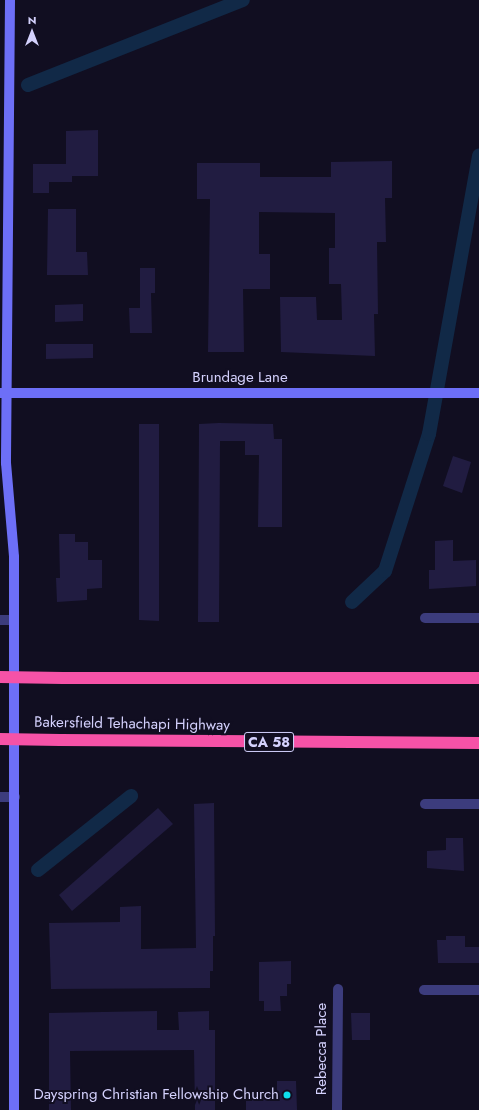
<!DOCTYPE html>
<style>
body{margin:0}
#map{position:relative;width:479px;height:1110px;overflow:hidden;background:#110e21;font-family:Jost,sans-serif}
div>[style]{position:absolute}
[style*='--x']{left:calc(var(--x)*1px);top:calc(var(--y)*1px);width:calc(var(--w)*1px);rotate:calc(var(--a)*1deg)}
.canal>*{height:14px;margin:-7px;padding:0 7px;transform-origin:7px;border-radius:7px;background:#112947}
.building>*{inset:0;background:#211c41}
.street>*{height:10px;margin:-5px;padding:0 5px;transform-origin:5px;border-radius:5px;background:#3c3c7d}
.secondary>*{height:10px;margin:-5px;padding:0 5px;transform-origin:5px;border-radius:5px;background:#6d6ff7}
.highway>*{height:12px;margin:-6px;padding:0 6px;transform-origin:6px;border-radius:6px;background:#f652a7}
.highway-bridge>*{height:12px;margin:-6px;padding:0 6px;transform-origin:6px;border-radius:6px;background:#f652a7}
.dots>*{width:11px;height:11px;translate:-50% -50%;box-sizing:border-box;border:2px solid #110e21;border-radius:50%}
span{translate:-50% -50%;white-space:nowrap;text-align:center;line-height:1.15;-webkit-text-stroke:4px #110e21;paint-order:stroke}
.shield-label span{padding:1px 3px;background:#110e21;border:1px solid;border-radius:3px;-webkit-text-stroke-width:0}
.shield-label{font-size:14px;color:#d4d1fd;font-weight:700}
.street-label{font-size:15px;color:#d4d1fd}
.poi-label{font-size:15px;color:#d4d1fd}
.right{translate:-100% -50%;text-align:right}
.north{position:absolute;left:12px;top:12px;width:40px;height:40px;-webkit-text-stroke:3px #110e21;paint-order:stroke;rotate:0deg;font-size:11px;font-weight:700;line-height:16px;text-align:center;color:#d4d1fd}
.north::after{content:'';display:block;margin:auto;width:14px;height:18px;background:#d4d1fd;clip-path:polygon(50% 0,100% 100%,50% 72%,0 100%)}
</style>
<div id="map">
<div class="canal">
<div style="--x:28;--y:85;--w:231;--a:-21.6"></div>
<div style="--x:352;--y:602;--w:45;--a:-43.2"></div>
<div style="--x:385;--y:571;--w:144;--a:-72.2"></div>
<div style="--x:429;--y:434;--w:283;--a:-79.8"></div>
<div style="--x:38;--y:870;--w:119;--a:-38.5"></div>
</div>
<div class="building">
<div style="clip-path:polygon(98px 130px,98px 176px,72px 176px,72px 182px,49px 182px,49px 193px,33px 193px,33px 164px,66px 164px,66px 131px)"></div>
<div style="clip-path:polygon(392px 161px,392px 198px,385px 198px,386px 242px,377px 242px,378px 314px,374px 314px,375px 356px,281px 352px,280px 297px,316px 297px,317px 320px,342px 320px,341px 284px,329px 284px,329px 248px,335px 248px,335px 213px,259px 212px,259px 254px,270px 254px,270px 289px,243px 289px,244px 352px,208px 352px,210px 199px,197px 199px,197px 163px,260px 163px,260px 177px,331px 177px,331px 162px)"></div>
<div style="clip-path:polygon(48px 209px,76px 209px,76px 252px,87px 252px,88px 275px,47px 275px)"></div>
<div style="clip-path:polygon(140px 268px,155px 268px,155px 293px,151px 293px,152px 333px,130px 333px,129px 308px,140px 308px)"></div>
<div style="clip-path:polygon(83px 304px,83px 321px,55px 322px,55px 305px)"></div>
<div style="clip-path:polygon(46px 344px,93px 344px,93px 358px,46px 359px)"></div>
<div style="clip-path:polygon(219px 423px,273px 424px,274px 439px,282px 439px,282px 527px,258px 527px,259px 455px,245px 455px,245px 441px,220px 441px,219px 622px,198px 622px,199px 424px)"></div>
<div style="clip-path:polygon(139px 424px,159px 424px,159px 621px,139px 620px)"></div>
<div style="clip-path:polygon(453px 456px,471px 462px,462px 493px,443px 486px)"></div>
<div style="clip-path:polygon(59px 534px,75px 534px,75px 542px,88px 542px,88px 560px,102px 560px,102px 588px,87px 589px,87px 600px,57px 602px,56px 578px,60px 578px)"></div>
<div style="clip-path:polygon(453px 540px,453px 561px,476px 560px,476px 586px,429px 589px,429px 570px,435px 570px,435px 541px)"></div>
<div style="clip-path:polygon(214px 803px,215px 936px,213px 936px,213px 971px,210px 971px,210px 988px,51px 989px,49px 923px,120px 922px,120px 907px,141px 906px,141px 949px,196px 948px,194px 804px)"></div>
<div style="clip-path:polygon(158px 808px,173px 824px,72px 911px,59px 895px)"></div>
<div style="clip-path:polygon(446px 838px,463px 838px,464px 871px,427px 868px,427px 851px,446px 850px)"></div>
<div style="clip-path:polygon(446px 936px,465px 936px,465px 947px,479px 947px,479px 963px,438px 963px,437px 940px,446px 940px)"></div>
<div style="clip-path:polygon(291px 961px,291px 984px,287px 984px,287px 996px,280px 996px,281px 1011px,264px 1011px,264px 1001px,259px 1001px,259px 962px)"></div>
<div style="clip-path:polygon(157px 1011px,157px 1030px,179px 1030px,178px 1012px,209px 1011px,209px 1030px,215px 1030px,215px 1110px,195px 1110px,194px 1050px,70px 1051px,71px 1110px,49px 1110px,49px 1013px)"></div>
<div style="clip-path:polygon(351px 1013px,370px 1013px,370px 1040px,352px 1040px)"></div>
<div style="clip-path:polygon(277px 1081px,296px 1081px,297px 1110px,246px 1110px,246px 1095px,277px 1094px)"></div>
</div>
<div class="street">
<div style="--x:425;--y:618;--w:54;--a:0"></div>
<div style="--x:0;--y:620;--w:13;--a:0"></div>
<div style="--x:0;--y:797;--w:15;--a:0"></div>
<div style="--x:425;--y:804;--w:54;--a:0"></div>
<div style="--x:424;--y:990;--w:55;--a:0"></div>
<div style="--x:337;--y:1110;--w:121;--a:-89.5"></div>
</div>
<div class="secondary">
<div style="--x:10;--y:0;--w:463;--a:90.5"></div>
<div style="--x:6;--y:463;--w:94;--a:85.1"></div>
<div style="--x:14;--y:557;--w:553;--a:90"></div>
<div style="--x:0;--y:393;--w:479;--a:0"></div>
</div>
<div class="highway">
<div style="--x:63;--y:678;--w:416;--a:0"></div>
<div style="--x:60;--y:740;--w:419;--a:0.4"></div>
</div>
<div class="highway-bridge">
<div style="--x:0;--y:677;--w:63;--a:0.9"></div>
<div style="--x:0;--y:739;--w:60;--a:1"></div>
</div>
<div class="dots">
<div style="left:287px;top:1095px;background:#0ddfed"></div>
</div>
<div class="shield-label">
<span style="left:269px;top:742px">CA 58</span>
</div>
<div class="street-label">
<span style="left:240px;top:378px">Brundage Lane</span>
<span style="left:132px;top:724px;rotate:1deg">Bakersfield Tehachapi Highway</span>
<span style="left:322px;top:1049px;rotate:-90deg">Rebecca Place</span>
</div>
<div class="poi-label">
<span class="right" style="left:279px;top:1095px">Dayspring Christian Fellowship Church</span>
</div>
<div class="north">N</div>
</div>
